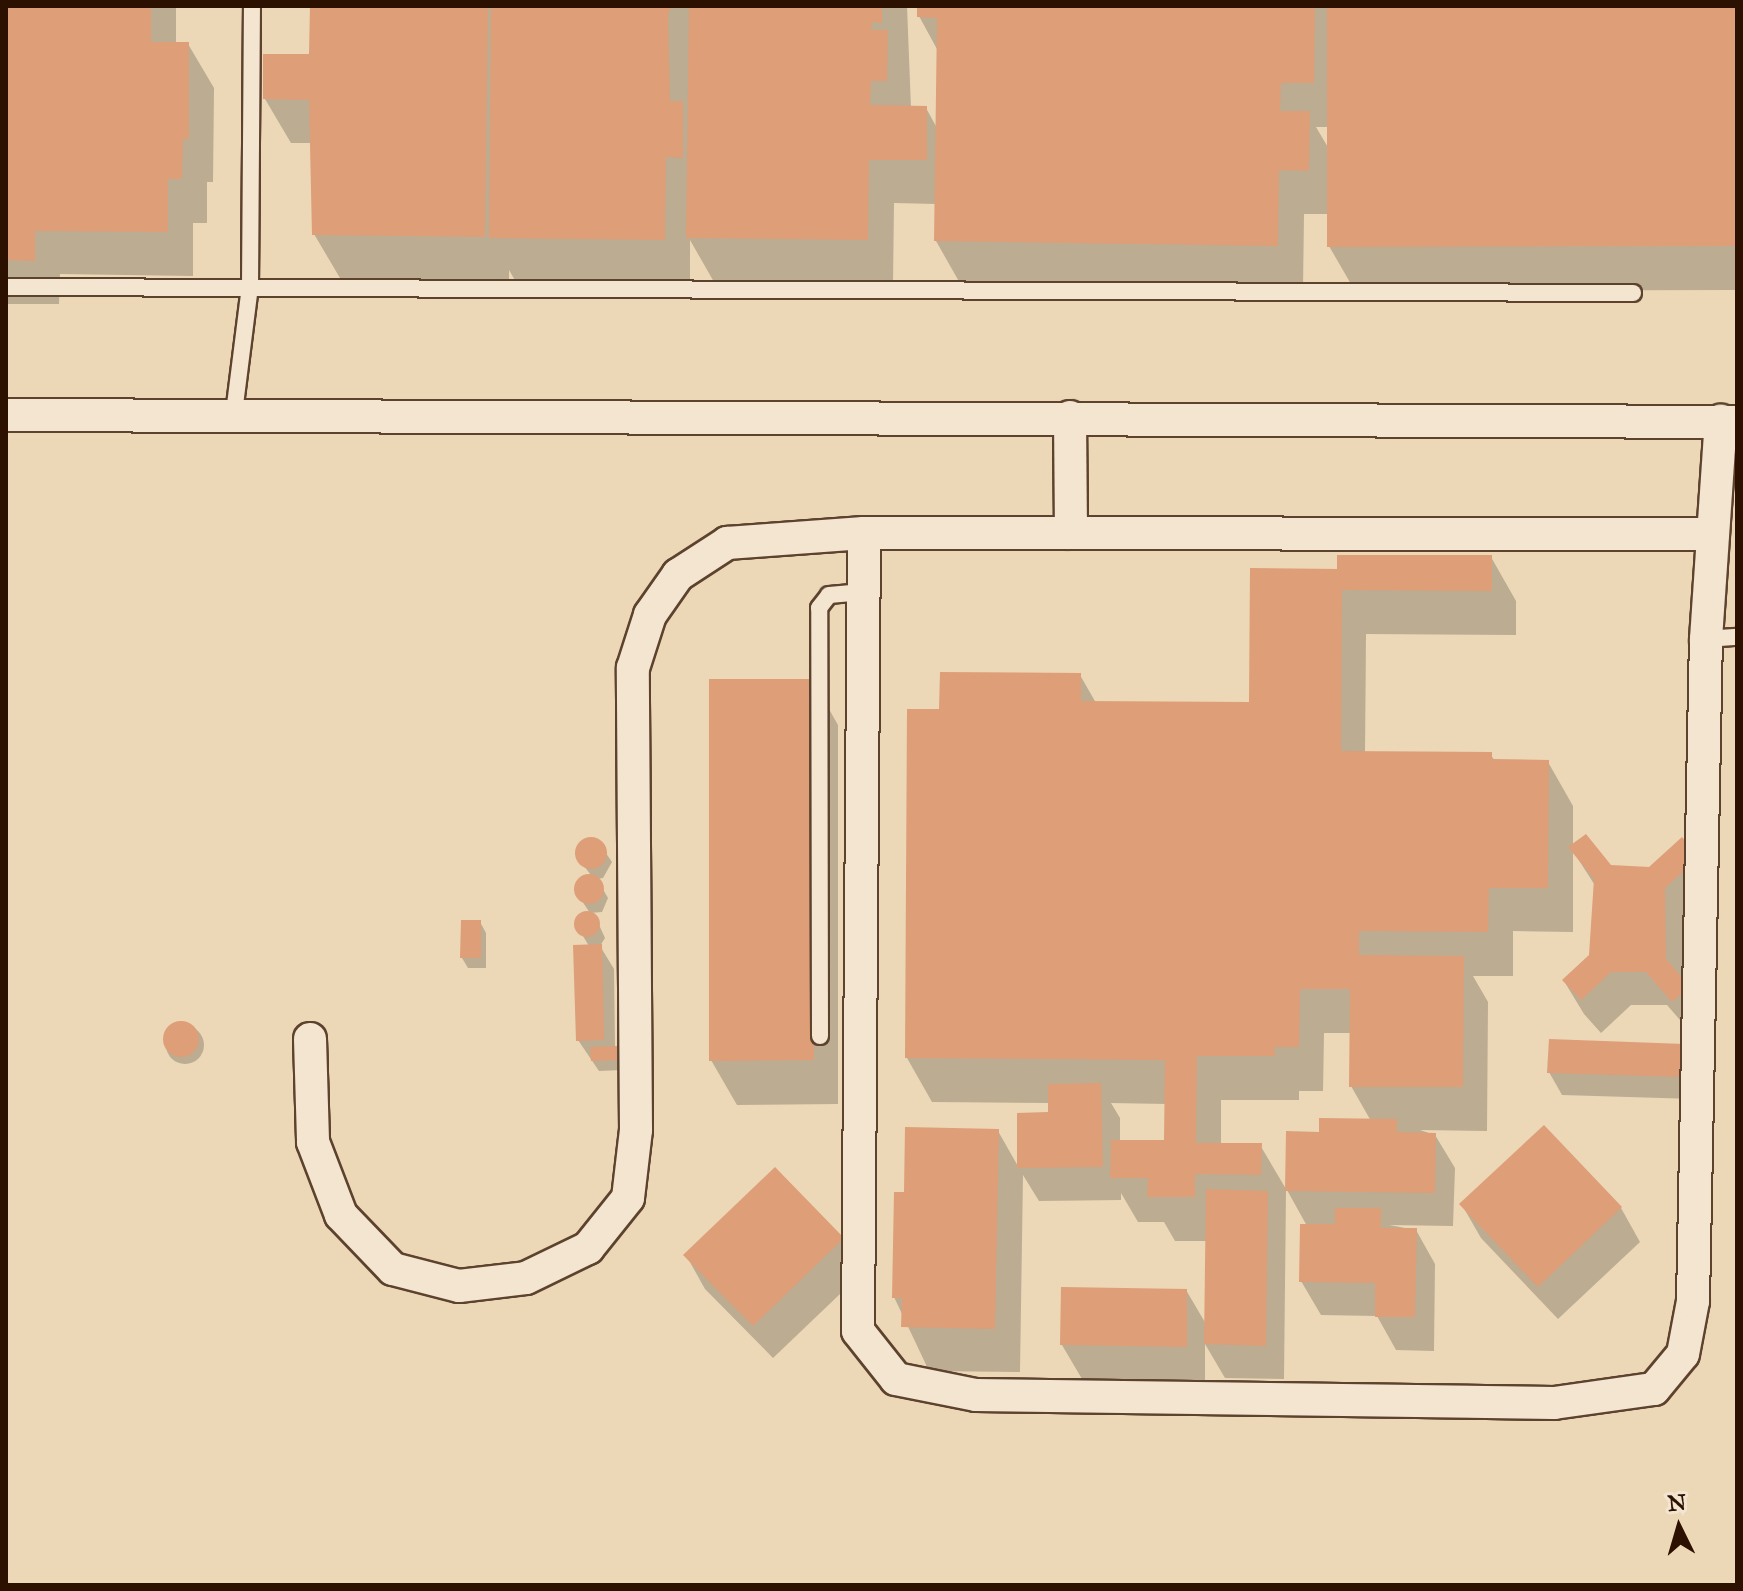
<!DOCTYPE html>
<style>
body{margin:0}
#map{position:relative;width:1743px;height:1591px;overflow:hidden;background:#ecd7b7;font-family:"IM FELL Great Primer",serif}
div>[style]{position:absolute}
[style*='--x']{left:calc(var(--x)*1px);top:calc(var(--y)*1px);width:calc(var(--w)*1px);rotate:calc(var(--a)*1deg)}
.shadow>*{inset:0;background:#0003}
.round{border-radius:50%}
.building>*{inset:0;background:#de9e77}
.roads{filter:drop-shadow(2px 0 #5d422e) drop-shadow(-2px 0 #5d422e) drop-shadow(0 2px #5d422e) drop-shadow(0 -2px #5d422e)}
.lane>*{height:16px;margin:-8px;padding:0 8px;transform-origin:8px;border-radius:8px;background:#f3e5d0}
.street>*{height:32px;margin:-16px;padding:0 16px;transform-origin:16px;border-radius:16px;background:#f3e5d0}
span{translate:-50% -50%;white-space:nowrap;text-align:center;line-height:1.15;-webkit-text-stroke:6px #f3e5d0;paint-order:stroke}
.frame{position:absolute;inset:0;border:8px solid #2d1100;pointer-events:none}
.north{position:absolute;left:1639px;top:1487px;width:80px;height:80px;-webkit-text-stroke:6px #f3e5d0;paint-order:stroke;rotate:355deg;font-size:22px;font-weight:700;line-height:32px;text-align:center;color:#2d1100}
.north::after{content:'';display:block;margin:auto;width:28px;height:36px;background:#2d1100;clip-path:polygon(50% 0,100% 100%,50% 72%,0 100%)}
</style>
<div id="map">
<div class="shadow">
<div style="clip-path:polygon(6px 6px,176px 6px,176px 44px,188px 44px,214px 88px,213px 182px,207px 182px,207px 223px,193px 223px,193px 276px,60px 274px,59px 304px,6px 304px)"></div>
<div style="clip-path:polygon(evenodd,312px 6px,907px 6px,911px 108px,926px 108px,937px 128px,938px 51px,919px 16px,919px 6px,1737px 6px,1737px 290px,1355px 291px,1329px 246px,1329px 214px,1304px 214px,1303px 289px,961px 285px,936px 241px,936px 204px,894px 203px,893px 284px,714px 282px,690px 240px,690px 283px,516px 282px,509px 270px,509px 280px,340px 278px,314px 234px,312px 143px,291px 143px,265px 99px,311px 56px,312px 6px,1316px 127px,1329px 127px,1329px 149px,1316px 127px)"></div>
<div style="clip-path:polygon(evenodd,1491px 557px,1516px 601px,1516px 635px,1366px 634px,1365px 753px,1490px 754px,1495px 761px,1548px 762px,1573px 806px,1573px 846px,1610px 867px,1650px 869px,1698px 858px,1717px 892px,1683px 923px,1684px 983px,1693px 1035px,1667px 1005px,1631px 1005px,1601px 1033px,1584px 1014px,1564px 981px,1591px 956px,1596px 887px,1573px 851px,1573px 932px,1513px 931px,1513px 976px,1473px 976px,1488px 1002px,1487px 1131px,1420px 1130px,1435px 1135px,1455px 1168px,1453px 1226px,1389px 1225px,1416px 1230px,1435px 1264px,1434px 1351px,1396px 1350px,1377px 1316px,1321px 1315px,1301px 1281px,1307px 1226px,1287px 1190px,1321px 1134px,1371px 1121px,1351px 1086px,1352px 1033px,1324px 1033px,1323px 1091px,1299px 1091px,1299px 1100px,1221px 1100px,1221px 1145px,1260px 1145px,1286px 1189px,1284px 1379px,1225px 1378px,1205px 1344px,1205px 1380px,1082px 1379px,1062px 1345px,1186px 1290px,1206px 1324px,1207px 1241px,1175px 1241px,1164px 1222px,1138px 1222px,1121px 1193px,1121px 1200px,1039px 1201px,1023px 1175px,1020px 1372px,929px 1371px,894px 1297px,998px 1131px,1019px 1168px,1050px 1114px,1050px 1103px,932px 1102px,907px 1058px,941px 711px,1080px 675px,1096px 703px,1251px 704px,1339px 571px,1491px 557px,1111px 1103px,1167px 1104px,1166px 1142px,1120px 1142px,1120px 1118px,1111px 1103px)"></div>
<div style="clip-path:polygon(813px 681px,838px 725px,838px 1104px,737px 1105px,711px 1060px)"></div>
<div style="clip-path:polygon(589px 839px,597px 840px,612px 862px,603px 878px,597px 879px,608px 898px,602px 912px,590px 913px,578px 895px,579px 882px,594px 879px,577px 857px,578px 847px)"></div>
<div style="clip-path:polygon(582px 914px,595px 916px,605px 938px,600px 946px,614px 969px,615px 1048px,622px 1070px,599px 1071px,578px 1040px,589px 946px,575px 923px)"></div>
<div style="clip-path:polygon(480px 922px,486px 933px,486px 968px,468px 968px,462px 958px)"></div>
<div class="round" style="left:166px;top:1026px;width:38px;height:38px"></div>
<div style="clip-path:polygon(1683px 1046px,1695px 1099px,1562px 1095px,1549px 1072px)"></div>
<div style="clip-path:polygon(1544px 1128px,1621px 1208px,1640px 1242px,1558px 1319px,1481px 1238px,1462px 1205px)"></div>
<div style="clip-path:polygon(843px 1239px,862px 1273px,773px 1358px,705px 1289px,686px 1255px)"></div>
</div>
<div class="building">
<div style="clip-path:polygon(6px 6px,151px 6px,151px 42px,189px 42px,189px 139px,183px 139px,182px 179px,168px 179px,168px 232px,35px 231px,35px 261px,6px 260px)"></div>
<div style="clip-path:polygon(310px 6px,488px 6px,485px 237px,312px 235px,309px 100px,263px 99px,263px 54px,309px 54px)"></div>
<div style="clip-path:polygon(491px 6px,672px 6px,668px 14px,670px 101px,683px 101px,683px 158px,666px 157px,665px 240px,489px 238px)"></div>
<div style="clip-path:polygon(689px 6px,882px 6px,882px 23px,872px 22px,871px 30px,888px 30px,887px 81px,871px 81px,870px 105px,927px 106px,927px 160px,869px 160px,868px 240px,686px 238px)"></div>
<div style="clip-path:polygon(917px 6px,1315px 6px,1314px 83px,1281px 83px,1280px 111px,1310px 111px,1309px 171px,1279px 170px,1278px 246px,934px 241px,937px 18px,917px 17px)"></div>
<div style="clip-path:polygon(1327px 6px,1737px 6px,1737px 246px,1327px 247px)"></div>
<div style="clip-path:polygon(1337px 555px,1492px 555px,1492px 591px,1342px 590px,1341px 751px,1492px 752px,1492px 759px,1549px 760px,1548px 888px,1489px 888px,1488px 932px,1359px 931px,1359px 955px,1464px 956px,1463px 1087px,1349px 1087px,1350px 989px,1300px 989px,1299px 1047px,1274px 1047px,1275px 1056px,1197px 1056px,1196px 1143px,1262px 1143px,1261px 1175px,1195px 1174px,1195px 1197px,1147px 1197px,1148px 1178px,1110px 1178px,1111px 1140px,1164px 1140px,1165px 1060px,905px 1058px,907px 709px,939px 709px,940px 672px,1081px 673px,1081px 701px,1249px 702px,1250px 568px,1337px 569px)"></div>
<div style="clip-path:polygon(709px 679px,814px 679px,814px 1060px,709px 1061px)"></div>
<div style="clip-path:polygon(1586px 834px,1611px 865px,1649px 867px,1682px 837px,1699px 857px,1665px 888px,1666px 959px,1690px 987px,1672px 1002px,1646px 972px,1611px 972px,1581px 1000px,1562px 980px,1589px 955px,1594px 879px,1568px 847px)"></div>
<div class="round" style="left:575px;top:837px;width:32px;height:32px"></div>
<div class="round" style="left:574px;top:874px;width:30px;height:30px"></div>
<div class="round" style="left:574px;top:911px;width:26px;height:26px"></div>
<div style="clip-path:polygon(461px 920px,481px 920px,481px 958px,460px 958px)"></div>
<div style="clip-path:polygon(602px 944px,604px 1040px,576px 1041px,573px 945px)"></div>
<div class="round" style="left:163px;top:1021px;width:36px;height:36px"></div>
<div style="clip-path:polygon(1549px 1039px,1684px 1044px,1683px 1077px,1547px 1073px)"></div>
<div style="clip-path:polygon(617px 1046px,617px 1060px,591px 1061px,590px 1047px)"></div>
<div style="clip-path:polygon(1101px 1083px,1103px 1167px,1017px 1168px,1017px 1113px,1048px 1112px,1048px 1084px)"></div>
<div style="clip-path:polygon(1319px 1118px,1397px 1119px,1397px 1132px,1436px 1133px,1435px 1193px,1285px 1191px,1286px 1131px,1319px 1132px)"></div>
<div style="clip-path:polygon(1544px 1125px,1622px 1207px,1538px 1287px,1459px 1204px)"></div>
<div style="clip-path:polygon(905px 1127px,999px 1129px,995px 1329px,901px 1327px,902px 1298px,892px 1298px,894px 1192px,904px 1192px)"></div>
<div style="clip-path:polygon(775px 1167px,844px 1238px,753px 1326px,683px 1255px)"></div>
<div style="clip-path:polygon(1206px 1189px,1268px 1191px,1266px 1346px,1204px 1344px)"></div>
<div style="clip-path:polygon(1335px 1208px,1381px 1208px,1381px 1228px,1417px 1228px,1415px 1317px,1375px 1317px,1375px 1283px,1299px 1282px,1300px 1224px,1335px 1224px)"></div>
<div style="clip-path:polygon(1061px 1287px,1187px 1289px,1187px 1347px,1060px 1345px)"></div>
</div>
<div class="roads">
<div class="lane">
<div style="--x:6;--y:287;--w:1627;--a:0.21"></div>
<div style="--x:234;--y:413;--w:127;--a:-82.8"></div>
<div style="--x:250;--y:287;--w:281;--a:-89.6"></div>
<div style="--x:1706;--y:639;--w:31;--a:-4"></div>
<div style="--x:820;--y:1036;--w:428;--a:-90.1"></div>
<div style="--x:819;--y:608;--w:16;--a:-52"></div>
<div style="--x:829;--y:595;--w:34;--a:-5"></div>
</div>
<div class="street">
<div style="--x:6;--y:415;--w:1731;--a:0.23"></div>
<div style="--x:1070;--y:417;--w:116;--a:89.5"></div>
<div style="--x:864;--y:533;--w:798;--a:90.43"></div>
<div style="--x:858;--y:1331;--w:61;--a:51.6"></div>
<div style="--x:896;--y:1379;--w:82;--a:11.3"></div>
<div style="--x:976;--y:1395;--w:578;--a:0.79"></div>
<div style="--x:1554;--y:1403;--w:101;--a:-8"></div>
<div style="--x:1654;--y:1389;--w:45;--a:-50.4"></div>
<div style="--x:1683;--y:1354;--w:54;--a:-79.3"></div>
<div style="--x:1693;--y:1301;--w:662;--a:-88.88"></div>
<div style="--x:1706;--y:639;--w:219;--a:-86.1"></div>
<div style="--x:310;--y:1039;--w:103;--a:88.3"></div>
<div style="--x:313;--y:1142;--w:78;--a:69"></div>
<div style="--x:341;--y:1215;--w:75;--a:46.1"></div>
<div style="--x:393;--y:1269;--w:68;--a:14.4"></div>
<div style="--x:459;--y:1286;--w:67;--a:-6.8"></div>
<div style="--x:526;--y:1278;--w:69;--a:-25.8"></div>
<div style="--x:588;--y:1248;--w:64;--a:-51.3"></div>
<div style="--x:628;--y:1198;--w:68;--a:-83.3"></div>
<div style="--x:636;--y:1130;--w:462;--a:-90.4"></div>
<div style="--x:633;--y:668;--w:56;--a:-72.2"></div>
<div style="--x:650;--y:615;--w:49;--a:-55"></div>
<div style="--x:678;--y:575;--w:59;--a:-33.1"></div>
<div style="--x:727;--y:543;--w:137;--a:-4.2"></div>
<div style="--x:864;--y:533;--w:847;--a:0.07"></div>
</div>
</div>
<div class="frame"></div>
<div class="north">N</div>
</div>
